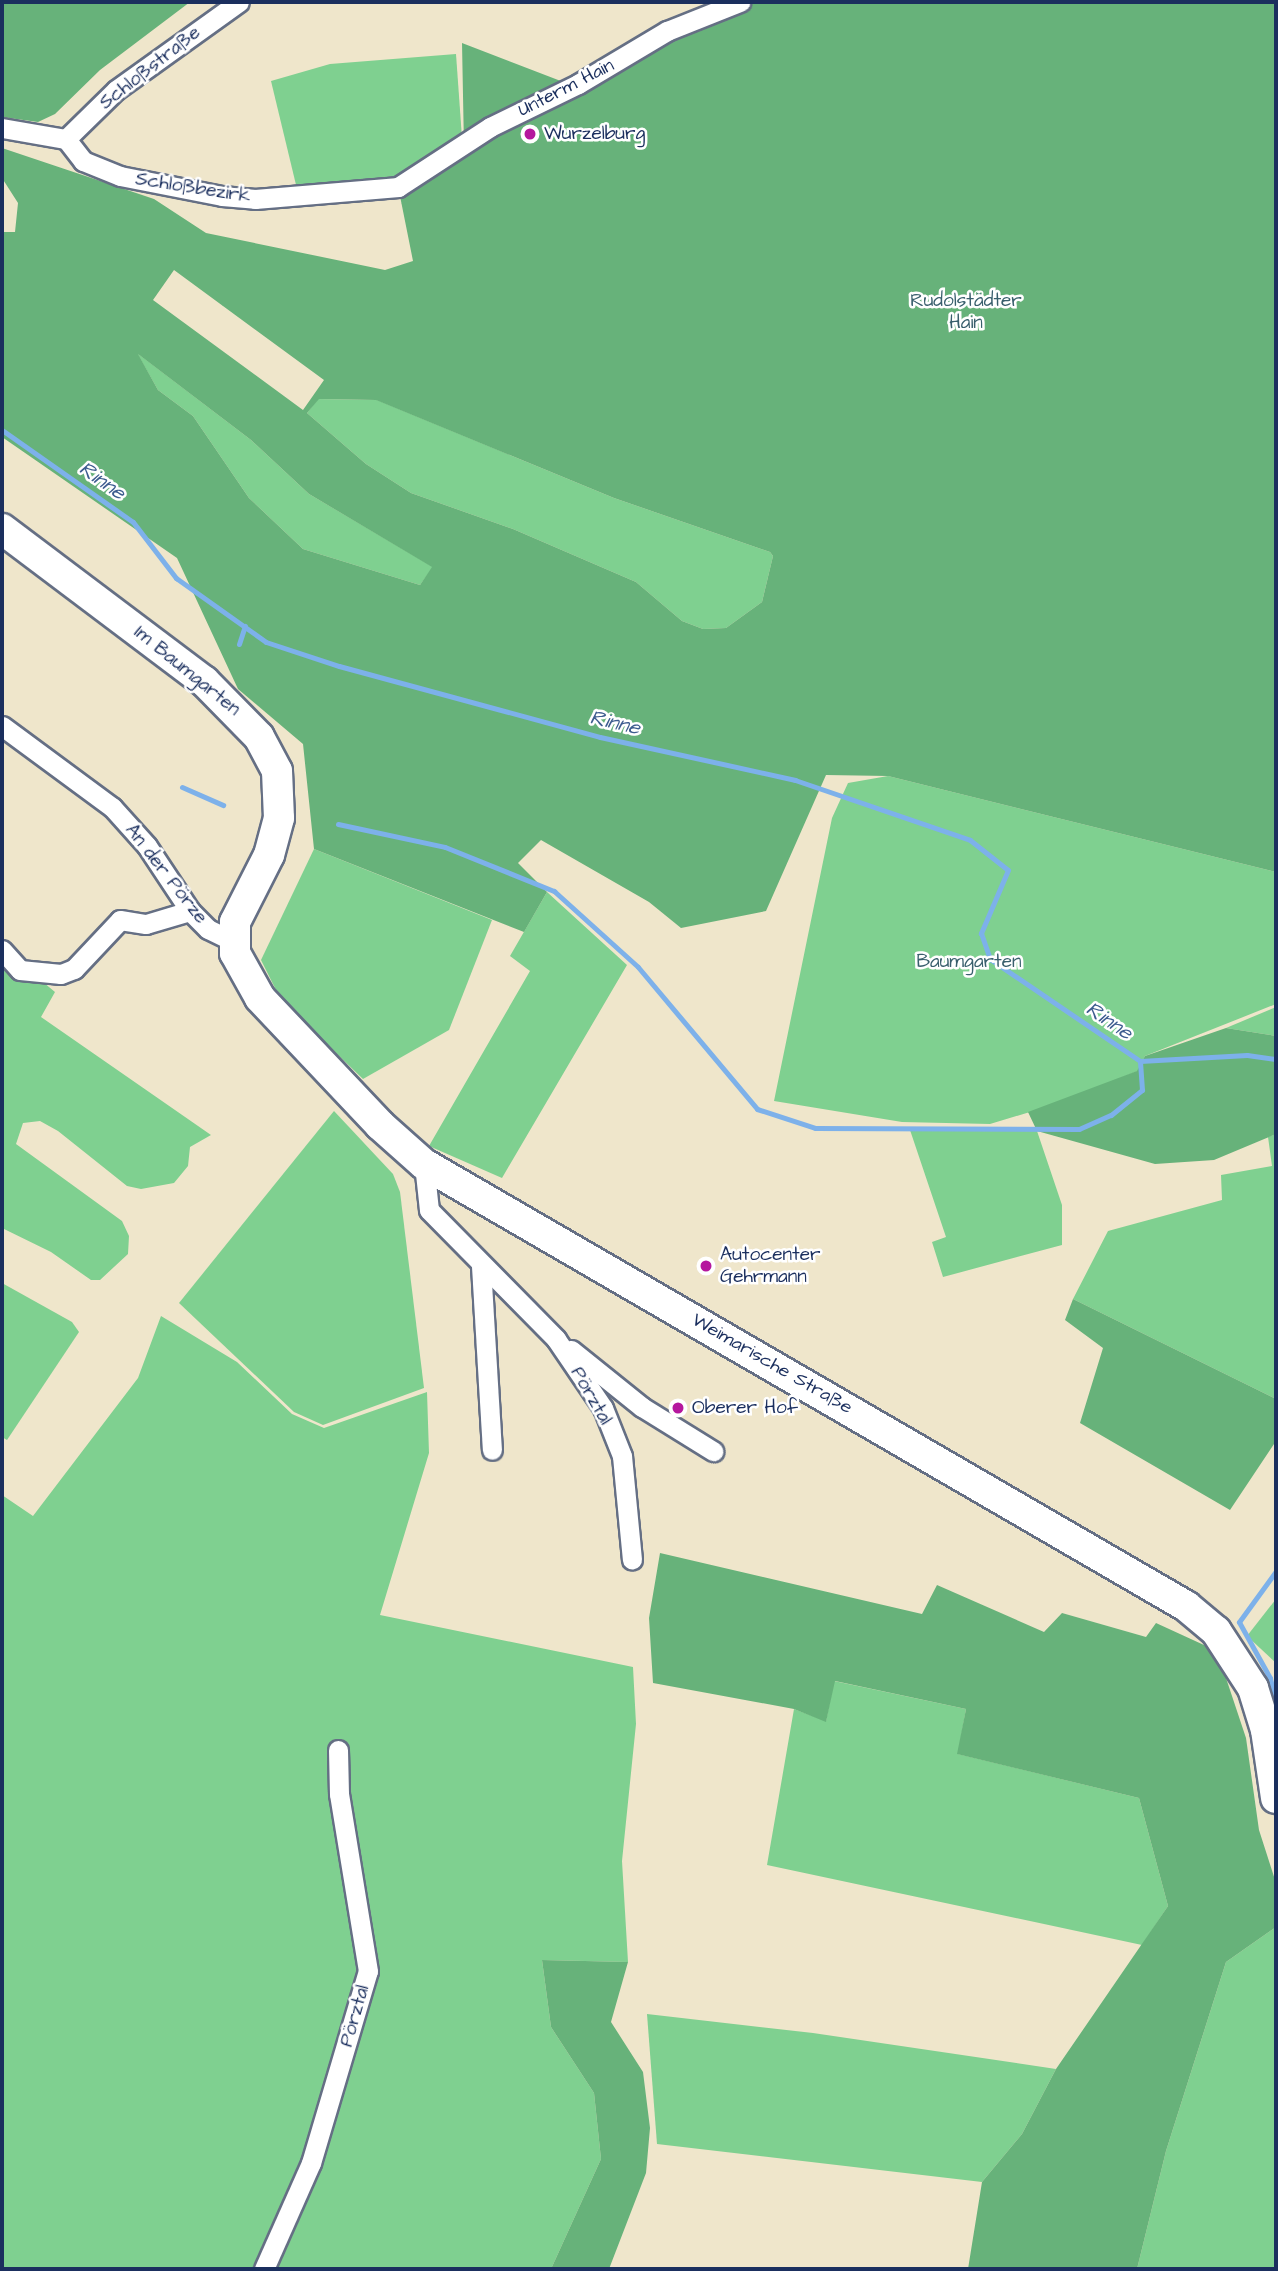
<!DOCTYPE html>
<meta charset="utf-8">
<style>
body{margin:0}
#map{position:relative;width:1278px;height:2271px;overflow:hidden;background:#efe6cb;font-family:"Architects Daughter",sans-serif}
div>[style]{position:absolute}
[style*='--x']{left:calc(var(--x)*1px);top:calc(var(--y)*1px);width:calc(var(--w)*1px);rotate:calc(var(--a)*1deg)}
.green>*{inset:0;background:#7fd090}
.forest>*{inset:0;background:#67b27a}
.stream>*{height:5px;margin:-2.5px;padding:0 2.5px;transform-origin:2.5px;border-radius:2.5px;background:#7db1ea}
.roads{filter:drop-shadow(2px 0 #656f84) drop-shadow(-2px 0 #656f84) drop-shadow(0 2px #656f84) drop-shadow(0 -2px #656f84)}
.minor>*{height:19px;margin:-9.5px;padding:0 9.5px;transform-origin:9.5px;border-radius:9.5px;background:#fff}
.primary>*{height:30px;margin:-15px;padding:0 15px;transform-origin:15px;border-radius:15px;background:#fff}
.dots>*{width:19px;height:19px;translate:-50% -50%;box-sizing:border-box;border:4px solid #fff;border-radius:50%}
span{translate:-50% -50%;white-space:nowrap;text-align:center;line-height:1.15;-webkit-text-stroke:5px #fff;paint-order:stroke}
.street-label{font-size:19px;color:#1b2f5e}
.poi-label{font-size:19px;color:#1b2f5e}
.left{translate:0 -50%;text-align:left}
.park-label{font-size:19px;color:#395f6d}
.water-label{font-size:21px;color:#3d5c8f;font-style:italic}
.frame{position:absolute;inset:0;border:4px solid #1b2f5e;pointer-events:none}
</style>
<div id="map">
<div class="green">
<div style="clip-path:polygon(456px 54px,462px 138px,400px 181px,297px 189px,271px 81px,330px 64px)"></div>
<div style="clip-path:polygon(137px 353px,251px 440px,309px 494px,433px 567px,420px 585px,303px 549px,249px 498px,193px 416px,158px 390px)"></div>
<div style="clip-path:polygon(318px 399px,377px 400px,614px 498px,770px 552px,773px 556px,762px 602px,726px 628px,703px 629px,682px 621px,636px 582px,513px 529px,411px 493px,366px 464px,307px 413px)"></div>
<div style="clip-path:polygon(888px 776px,1276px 872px,1276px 1004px,1145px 1056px,1138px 1071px,1053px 1105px,990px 1124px,902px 1122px,774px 1101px,832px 818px,848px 783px)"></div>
<div style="clip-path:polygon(314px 849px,492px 920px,449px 1030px,363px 1079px,281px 1000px,261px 960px)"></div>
<div style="clip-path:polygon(547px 892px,627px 965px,502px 1178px,429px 1146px,530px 971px,510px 956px)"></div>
<div style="clip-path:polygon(2px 948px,55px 992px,41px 1017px,211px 1135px,190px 1147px,188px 1166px,174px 1183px,141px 1189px,127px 1186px,58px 1131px,40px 1121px,23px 1123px,16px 1144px,122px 1221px,129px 1236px,128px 1254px,100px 1280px,91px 1280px,51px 1252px,2px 1228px)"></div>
<div style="clip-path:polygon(1276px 1007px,1276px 1036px,1226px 1028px)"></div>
<div style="clip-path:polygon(334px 1111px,393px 1174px,400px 1192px,424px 1388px,323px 1425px,294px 1412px,179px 1303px)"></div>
<div style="clip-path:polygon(910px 1130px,1037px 1131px,1062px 1205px,1062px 1245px,943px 1277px,932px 1242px,946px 1237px)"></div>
<div style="clip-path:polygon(1276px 1134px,1276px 1399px,1073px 1299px,1108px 1231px,1222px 1200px,1221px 1175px,1272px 1166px,1268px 1137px)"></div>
<div style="clip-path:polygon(2px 1283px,72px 1322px,79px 1332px,7px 1440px,2px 1437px)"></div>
<div style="clip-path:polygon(161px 1316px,237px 1362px,292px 1414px,324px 1428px,427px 1392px,429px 1453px,380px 1615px,633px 1667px,636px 1724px,622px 1861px,628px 1962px,542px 1960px,551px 2027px,594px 2093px,601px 2159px,551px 2269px,2px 2269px,2px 1495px,33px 1516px,138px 1378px)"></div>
<div style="clip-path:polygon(1276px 1599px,1276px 1663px,1247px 1636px)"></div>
<div style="clip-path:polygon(834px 1681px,966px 1709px,958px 1754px,1139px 1798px,1168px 1906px,1142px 1945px,767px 1865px,794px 1709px,826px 1721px)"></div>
<div style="clip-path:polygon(1276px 1927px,1276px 2269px,1137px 2269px,1166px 2151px,1226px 1962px)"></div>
<div style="clip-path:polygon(647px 2014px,813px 2033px,1056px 2069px,1022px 2134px,982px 2182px,657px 2144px)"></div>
</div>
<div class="forest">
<div style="clip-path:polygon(2px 2px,190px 2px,100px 70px,55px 114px,38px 122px,2px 117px)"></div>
<div style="clip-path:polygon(evenodd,752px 2px,1276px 2px,1276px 872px,888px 776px,826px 775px,766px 911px,681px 928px,649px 902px,541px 840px,518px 863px,547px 892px,524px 932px,314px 849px,303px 744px,238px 689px,177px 558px,2px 437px,2px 232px,15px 232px,18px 203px,2px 178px,2px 148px,154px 199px,206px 233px,385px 270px,413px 261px,399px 191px,464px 148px,462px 43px,579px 88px,668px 34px,752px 2px,174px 270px,324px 380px,303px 410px,153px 300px,174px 270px,752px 2px,138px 354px,251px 440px,309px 494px,432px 567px,420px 585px,303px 549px,249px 498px,193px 416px,158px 390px,138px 354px,752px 2px,319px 399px,376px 400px,614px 498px,770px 552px,773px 556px,762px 602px,726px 628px,703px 629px,682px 621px,636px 582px,513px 529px,411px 493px,366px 464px,307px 413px,319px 399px)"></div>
<div style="clip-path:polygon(1226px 1028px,1276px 1036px,1276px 1134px,1214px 1160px,1155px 1164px,1037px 1131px,1028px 1112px,1137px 1071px,1145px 1056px)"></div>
<div style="clip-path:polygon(1073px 1299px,1276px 1399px,1276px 1441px,1230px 1510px,1080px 1423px,1103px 1348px,1065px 1320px)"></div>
<div style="clip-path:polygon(660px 1553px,922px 1614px,937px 1585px,1044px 1632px,1062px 1613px,1146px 1637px,1156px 1623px,1217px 1651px,1246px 1738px,1259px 1830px,1276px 1883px,1276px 1927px,1226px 1962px,1166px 2151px,1137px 2269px,968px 2269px,982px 2182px,1022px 2134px,1056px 2069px,1168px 1906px,1139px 1798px,957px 1754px,966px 1709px,835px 1681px,826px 1722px,794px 1709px,653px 1683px,649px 1618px)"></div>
<div style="clip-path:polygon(542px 1960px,628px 1962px,611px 2022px,643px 2072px,650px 2128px,646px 2173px,609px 2269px,551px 2269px,601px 2159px,594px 2093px,551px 2027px)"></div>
</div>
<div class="stream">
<div style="--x:2;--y:430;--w:160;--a:35.1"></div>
<div style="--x:133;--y:522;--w:71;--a:52.5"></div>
<div style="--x:176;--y:578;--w:110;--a:35.4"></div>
<div style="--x:266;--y:642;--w:77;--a:18.2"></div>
<div style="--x:339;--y:666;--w:270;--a:15.2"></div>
<div style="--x:600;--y:737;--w:200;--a:12.4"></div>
<div style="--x:795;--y:780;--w:185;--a:18.9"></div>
<div style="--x:970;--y:840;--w:48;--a:38.3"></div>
<div style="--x:1008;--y:870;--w:69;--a:113.2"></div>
<div style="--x:981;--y:933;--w:28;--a:71"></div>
<div style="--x:990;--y:959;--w:181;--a:34.2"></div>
<div style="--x:1140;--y:1061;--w:107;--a:-3.2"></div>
<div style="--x:1247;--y:1055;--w:29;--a:8"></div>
<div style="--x:239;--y:644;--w:19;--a:-72"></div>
<div style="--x:182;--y:787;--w:45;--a:23.7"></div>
<div style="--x:338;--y:824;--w:109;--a:12.1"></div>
<div style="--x:445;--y:847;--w:118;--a:22"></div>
<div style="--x:554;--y:891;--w:113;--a:42.1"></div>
<div style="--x:638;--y:967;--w:185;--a:50"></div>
<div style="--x:757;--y:1109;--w:61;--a:18.1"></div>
<div style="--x:815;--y:1128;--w:264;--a:0.2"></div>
<div style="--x:1079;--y:1129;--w:35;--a:-24"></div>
<div style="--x:1111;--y:1115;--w:40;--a:-39"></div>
<div style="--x:1142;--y:1090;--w:29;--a:-94"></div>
<div style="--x:1276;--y:1571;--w:63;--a:126"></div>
<div style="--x:1239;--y:1622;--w:64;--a:61"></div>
<div style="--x:1270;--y:1678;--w:26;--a:77"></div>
</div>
<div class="roads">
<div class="minor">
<div style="--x:2;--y:128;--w:65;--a:9.8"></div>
<div style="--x:66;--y:139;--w:28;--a:52"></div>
<div style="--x:83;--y:161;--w:40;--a:22"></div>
<div style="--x:120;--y:176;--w:104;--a:11.1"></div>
<div style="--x:222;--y:196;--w:33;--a:5"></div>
<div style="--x:255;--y:199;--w:144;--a:-4.8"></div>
<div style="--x:398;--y:187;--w:110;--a:-33.1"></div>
<div style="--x:490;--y:127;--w:98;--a:-26"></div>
<div style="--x:578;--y:84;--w:104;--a:-30.8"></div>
<div style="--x:667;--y:31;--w:79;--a:-21.7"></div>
<div style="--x:66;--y:139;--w:70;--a:-44.4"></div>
<div style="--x:116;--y:90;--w:151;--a:-35.6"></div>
<div style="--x:2;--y:726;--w:137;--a:36.4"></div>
<div style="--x:112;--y:807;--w:52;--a:48.1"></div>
<div style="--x:147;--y:846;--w:78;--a:56.5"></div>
<div style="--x:190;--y:911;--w:25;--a:45"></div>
<div style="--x:208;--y:929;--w:28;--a:26"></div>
<div style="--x:2;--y:950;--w:27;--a:48"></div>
<div style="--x:20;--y:970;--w:41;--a:5.6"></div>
<div style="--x:61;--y:974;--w:14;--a:-21"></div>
<div style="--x:74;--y:969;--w:67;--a:-46.8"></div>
<div style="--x:120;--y:920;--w:26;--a:9"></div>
<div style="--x:146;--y:924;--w:46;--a:-16.5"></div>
<div style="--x:424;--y:1164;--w:46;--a:83.8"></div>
<div style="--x:429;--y:1210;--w:181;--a:45.4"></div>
<div style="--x:556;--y:1339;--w:83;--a:55.7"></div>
<div style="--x:603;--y:1408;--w:52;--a:68.4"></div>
<div style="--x:622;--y:1456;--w:104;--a:84.5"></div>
<div style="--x:481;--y:1266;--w:184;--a:86.6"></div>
<div style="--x:571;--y:1350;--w:91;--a:38.8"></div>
<div style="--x:642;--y:1407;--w:84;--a:31.8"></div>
<div style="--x:264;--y:2269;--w:116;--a:-66.1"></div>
<div style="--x:311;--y:2163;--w:200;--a:-73.5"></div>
<div style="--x:368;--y:1971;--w:179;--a:-99.3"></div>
<div style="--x:339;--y:1794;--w:44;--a:-91.3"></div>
</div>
<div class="primary">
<div style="--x:2;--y:529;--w:253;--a:37"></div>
<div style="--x:204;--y:681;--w:78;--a:45.5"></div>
<div style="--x:259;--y:737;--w:38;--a:62"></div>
<div style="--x:277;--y:771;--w:47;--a:87.6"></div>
<div style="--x:279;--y:818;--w:38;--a:105"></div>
<div style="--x:269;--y:855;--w:75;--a:116.9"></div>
<div style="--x:235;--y:922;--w:31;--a:90"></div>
<div style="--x:235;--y:953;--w:51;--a:60.9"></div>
<div style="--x:260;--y:998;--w:175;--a:46.6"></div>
<div style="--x:380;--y:1125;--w:59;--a:41.6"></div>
<div style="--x:424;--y:1164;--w:881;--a:30.12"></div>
<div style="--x:1186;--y:1606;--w:39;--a:40"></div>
<div style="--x:1216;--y:1631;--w:68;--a:57"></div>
<div style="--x:1253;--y:1688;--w:44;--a:72.8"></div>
<div style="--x:1266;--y:1730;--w:69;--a:81.6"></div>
</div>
</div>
<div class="dots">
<div style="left:530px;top:134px;background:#b5179e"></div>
<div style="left:706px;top:1266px;background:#b5179e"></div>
<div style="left:678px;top:1408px;background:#b5179e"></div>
</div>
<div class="street-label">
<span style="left:150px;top:68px;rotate:-38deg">Schloßstraße</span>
<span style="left:566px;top:88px;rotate:-27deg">Unterm Hain</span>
<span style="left:193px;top:188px;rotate:9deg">Schloßbezirk</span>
<span style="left:187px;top:671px;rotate:39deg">Im Baumgarten</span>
<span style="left:166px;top:874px;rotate:52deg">An der Pörze</span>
<span style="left:772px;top:1364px;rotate:30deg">Weimarische Straße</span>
<span style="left:591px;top:1396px;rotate:60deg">Pörztal</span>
<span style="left:355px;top:2016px;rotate:-74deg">Pörztal</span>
</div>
<div class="poi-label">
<span class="left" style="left:544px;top:134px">Wurzelburg</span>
<span class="left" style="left:720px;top:1266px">Autocenter<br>Gehrmann</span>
<span class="left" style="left:692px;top:1408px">Oberer Hof</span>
</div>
<div class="park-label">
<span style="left:966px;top:312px">Rudolstädter<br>Hain</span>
<span style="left:969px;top:962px">Baumgarten</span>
</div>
<div class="water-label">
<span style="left:102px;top:481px;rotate:35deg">Rinne</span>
<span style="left:615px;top:723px;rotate:13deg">Rinne</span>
<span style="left:1109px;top:1021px;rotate:34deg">Rinne</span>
</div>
<div class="frame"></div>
</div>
